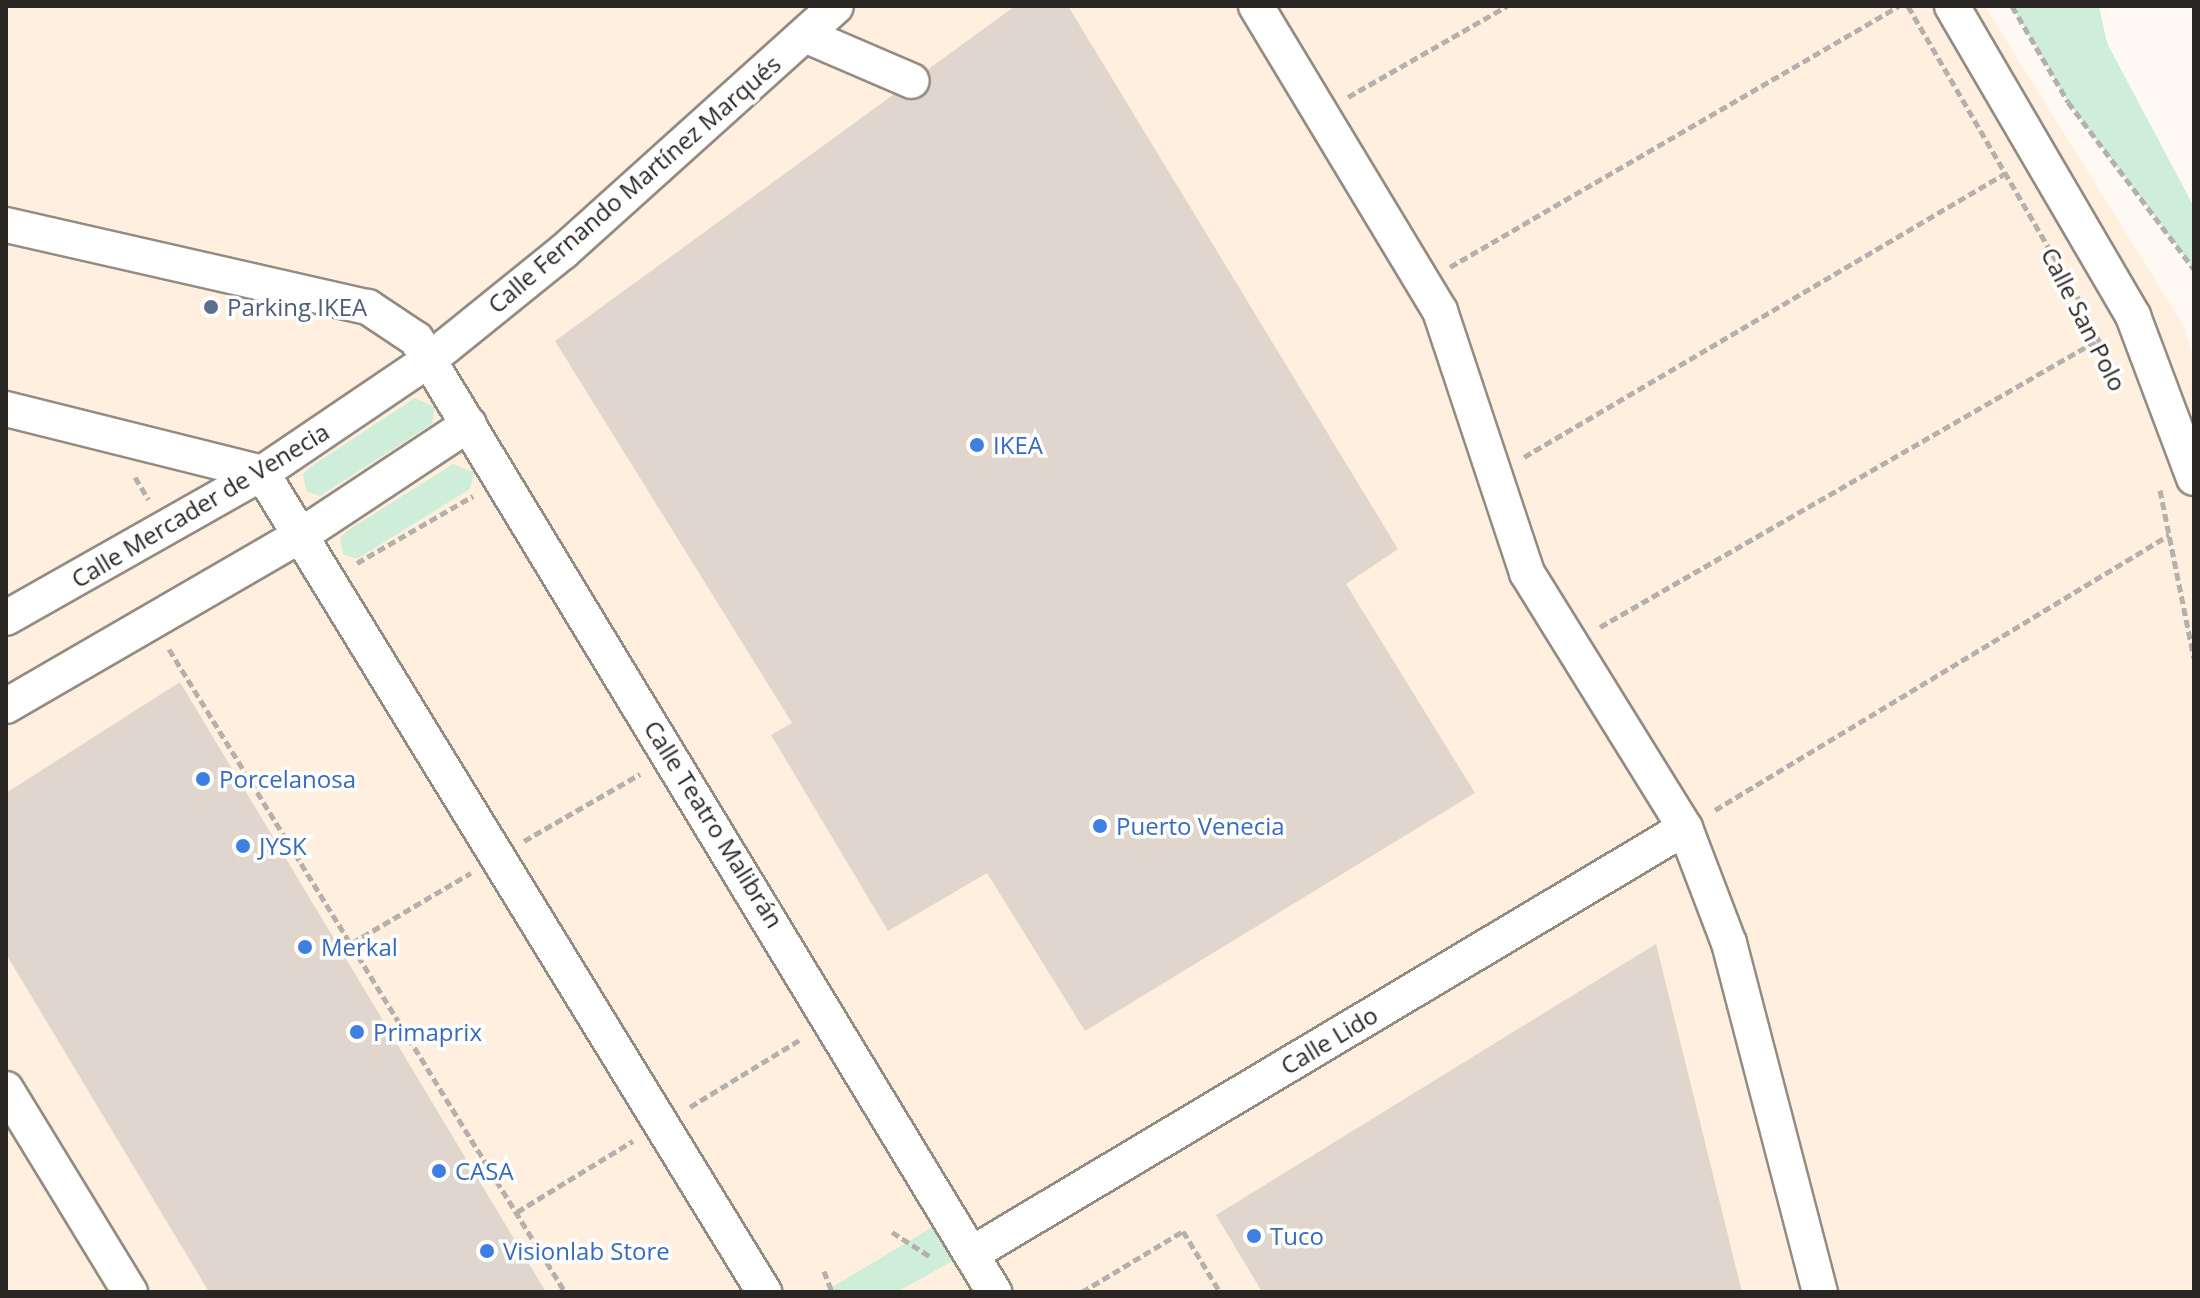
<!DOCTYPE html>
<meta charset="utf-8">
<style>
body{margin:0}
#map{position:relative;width:2200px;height:1298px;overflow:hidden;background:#fff9f3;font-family:"Open Sans",sans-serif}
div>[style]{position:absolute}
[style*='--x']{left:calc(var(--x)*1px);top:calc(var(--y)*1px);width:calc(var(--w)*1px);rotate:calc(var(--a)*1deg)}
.built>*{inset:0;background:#ffefdf}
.green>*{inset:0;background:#ceeed9}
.building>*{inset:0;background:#e0d6cd}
.path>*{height:5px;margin-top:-2.5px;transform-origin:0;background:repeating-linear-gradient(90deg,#b5b0ab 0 8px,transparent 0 12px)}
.roads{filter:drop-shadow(2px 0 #948b82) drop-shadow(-2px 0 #948b82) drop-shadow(0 2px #948b82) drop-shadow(0 -2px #948b82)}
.minor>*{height:34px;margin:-17px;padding:0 17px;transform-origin:17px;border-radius:17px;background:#fff}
.dots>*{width:22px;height:22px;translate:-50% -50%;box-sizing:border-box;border:4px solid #fff;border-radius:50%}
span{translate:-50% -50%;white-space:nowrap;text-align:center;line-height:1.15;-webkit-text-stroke:7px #fff;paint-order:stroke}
.street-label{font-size:24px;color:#292522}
.service-label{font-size:24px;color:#4e5e75}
.left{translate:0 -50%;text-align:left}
.shop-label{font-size:24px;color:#366cbe}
.frame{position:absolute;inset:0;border:8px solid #292522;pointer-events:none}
</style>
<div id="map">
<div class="built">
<div style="clip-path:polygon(6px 6px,1985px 6px,2185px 328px,2194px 361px,2194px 1292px,6px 1292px)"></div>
</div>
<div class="green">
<div style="clip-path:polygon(2012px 6px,2099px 6px,2107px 43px,2194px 207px,2194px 269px,2068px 102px)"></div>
<div style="clip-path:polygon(415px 398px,435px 407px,432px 424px,320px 496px,306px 491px,303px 474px,310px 467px)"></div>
<div style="clip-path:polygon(453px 464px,474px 472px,470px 489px,357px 559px,343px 554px,340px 538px,347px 531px)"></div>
<div style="clip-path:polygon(936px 1225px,956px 1259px,897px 1292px,824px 1292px)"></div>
</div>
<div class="building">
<div style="clip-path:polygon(1015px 6px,1068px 6px,1398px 549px,1346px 584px,1475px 793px,1085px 1031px,987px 873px,888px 931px,771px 735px,792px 723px,555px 341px)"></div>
<div style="clip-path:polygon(180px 682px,546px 1292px,209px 1292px,6px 954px,6px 793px)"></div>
<div style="clip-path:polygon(1656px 944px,1742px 1292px,1262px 1292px,1216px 1215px)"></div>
</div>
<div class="path">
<div style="--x:1908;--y:6;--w:356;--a:59.8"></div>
<div style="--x:2087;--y:314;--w:81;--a:66"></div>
<div style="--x:2012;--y:6;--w:111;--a:59.7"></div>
<div style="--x:2068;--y:102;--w:209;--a:53"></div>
<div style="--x:1348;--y:97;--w:183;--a:-29.8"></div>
<div style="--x:1450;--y:267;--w:519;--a:-30.17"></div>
<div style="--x:1524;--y:457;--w:559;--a:-30.51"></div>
<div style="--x:135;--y:477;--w:26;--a:59"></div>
<div style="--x:2160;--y:490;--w:171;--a:78.6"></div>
<div style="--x:357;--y:563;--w:134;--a:-30"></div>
<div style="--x:1600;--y:627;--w:575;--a:-29.96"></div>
<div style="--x:169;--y:649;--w:755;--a:58.37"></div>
<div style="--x:1715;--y:810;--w:531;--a:-31.2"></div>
<div style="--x:524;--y:841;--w:134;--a:-30"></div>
<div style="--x:352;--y:943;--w:138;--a:-30.5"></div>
<div style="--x:690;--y:1107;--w:130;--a:-31.5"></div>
<div style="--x:517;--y:1212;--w:136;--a:-31.5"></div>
<div style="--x:892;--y:1232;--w:46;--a:32.7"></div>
<div style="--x:824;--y:1271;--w:22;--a:69"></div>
<div style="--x:1082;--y:1292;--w:118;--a:-31.1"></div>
<div style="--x:1183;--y:1231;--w:71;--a:58.8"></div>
</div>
<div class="roads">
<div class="minor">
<div style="--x:1256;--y:6;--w:356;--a:58.9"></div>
<div style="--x:1440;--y:311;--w:276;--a:71.6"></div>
<div style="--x:1527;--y:573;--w:300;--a:58.2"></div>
<div style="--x:1685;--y:828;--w:123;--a:69.1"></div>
<div style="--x:1729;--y:943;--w:361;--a:75.4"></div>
<div style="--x:1952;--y:6;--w:359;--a:59.7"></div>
<div style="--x:2133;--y:316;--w:173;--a:69.4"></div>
<div style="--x:805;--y:35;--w:116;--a:23.3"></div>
<div style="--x:6;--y:225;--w:371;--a:12.8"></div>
<div style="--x:368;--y:307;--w:58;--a:33.7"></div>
<div style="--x:416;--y:339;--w:1115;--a:58.76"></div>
<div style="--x:6;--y:409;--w:264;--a:14"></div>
<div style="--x:262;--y:473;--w:961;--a:58.49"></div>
<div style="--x:6;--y:618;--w:294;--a:-29.5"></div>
<div style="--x:262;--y:473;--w:202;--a:-34.1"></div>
<div style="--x:429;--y:360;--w:172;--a:-38.9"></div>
<div style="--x:563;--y:252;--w:367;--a:-42"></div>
<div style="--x:6;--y:706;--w:343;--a:-30.1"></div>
<div style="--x:303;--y:534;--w:199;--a:-33.5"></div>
<div style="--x:6;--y:1089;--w:238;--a:58.6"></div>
<div style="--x:973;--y:1253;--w:829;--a:-30.83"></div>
</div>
</div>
<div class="dots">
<div style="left:211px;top:307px;background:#5c6f8a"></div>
<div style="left:977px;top:445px;background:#3f7fe0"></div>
<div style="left:203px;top:779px;background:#3f7fe0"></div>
<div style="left:1100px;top:826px;background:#3f7fe0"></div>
<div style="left:243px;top:846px;background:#3f7fe0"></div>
<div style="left:305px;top:947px;background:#3f7fe0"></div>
<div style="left:357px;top:1032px;background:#3f7fe0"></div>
<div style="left:439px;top:1171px;background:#3f7fe0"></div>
<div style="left:1254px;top:1236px;background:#3f7fe0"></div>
<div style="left:487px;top:1251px;background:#3f7fe0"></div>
</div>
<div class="street-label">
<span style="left:634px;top:184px;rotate:-41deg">Calle Fernando Martínez Marqués</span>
<span style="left:2084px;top:319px;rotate:63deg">Calle San Polo</span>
<span style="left:200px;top:505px;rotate:-31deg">Calle Mercader de Venecia</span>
<span style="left:714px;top:824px;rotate:58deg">Calle Teatro Malibrán</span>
<span style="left:1329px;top:1040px;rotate:-31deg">Calle Lido</span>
</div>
<div class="service-label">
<span class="left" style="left:227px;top:307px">Parking IKEA</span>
</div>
<div class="shop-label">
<span class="left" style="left:993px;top:445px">IKEA</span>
<span class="left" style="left:219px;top:779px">Porcelanosa</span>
<span class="left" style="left:1116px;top:826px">Puerto Venecia</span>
<span class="left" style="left:259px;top:846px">JYSK</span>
<span class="left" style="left:321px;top:947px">Merkal</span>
<span class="left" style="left:373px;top:1032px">Primaprix</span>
<span class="left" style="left:455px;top:1171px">CASA</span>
<span class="left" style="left:1270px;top:1236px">Tuco</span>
<span class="left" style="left:503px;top:1251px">Visionlab Store</span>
</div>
<div class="frame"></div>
</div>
